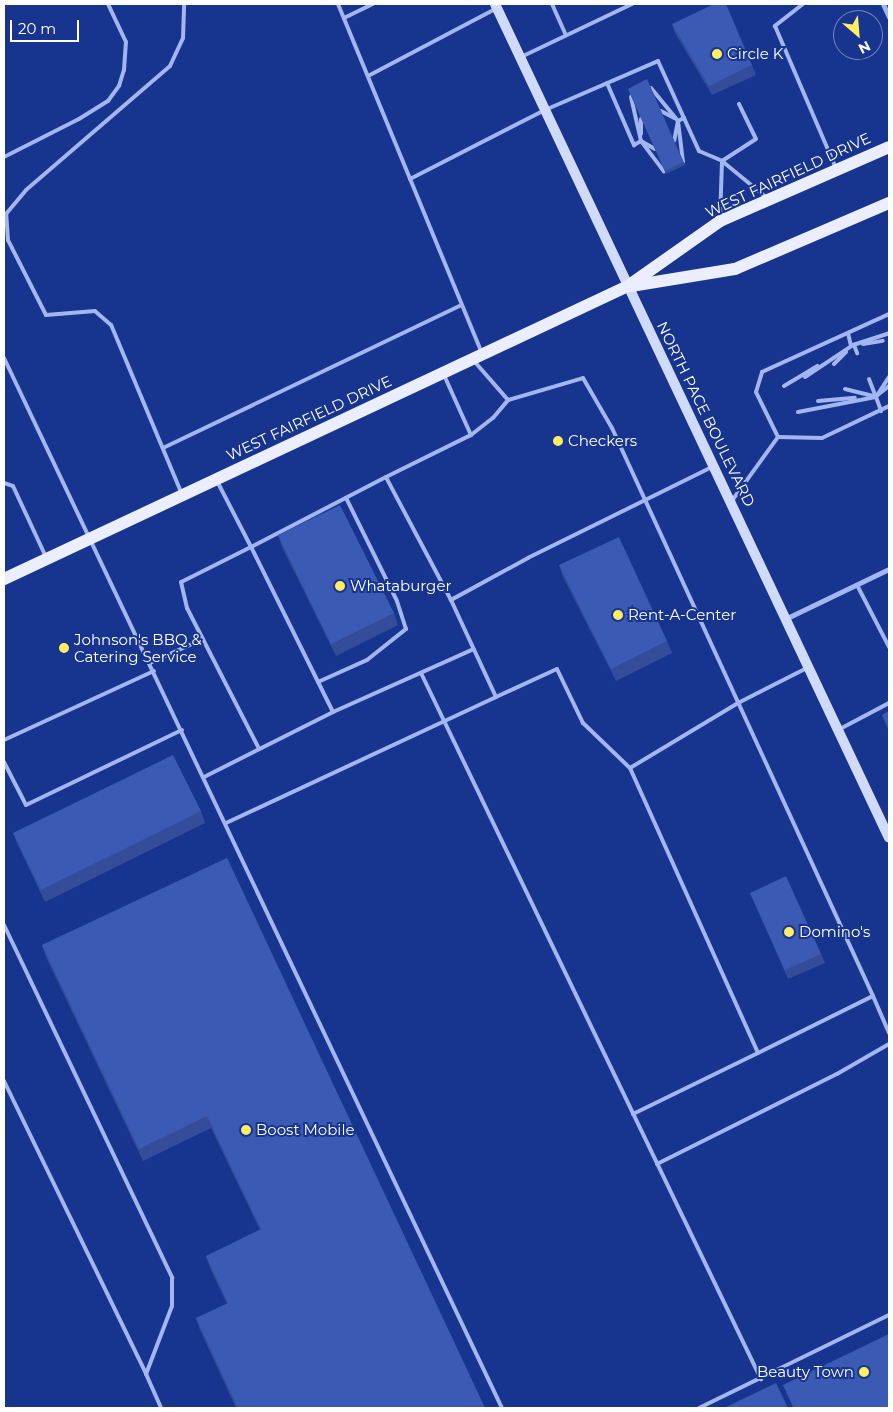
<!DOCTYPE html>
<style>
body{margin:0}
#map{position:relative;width:893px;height:1412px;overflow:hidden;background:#17348e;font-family:Montserrat,sans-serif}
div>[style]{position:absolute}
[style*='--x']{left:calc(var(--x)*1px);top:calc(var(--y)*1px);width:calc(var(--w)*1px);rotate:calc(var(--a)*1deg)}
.service>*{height:4px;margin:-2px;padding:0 2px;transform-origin:2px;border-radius:2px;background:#a2b6ef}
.minor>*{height:5px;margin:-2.5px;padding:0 2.5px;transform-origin:2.5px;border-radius:2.5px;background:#a2b6ef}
.secondary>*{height:10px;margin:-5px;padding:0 5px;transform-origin:5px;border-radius:5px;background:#d0dafb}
.primary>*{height:12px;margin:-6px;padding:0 6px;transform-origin:6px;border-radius:6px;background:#eaeeff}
.wall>*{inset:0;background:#334d9b}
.building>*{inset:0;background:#3b5ab4}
.dots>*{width:14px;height:14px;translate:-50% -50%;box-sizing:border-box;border:2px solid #17348e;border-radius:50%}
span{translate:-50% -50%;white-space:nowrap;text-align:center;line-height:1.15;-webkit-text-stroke:4px #17348e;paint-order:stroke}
.poi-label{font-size:15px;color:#fff}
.left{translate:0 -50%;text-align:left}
.right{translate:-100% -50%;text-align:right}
.street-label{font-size:15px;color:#fff}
.frame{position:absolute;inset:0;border:5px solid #fff;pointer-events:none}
.north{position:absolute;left:833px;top:10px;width:50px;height:50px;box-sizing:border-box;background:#17348e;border:1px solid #7485bb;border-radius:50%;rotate:153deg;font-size:14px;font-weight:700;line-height:20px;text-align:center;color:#fff}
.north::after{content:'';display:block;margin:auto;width:18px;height:22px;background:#ffef60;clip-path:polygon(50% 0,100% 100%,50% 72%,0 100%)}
.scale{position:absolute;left:10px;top:20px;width:69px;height:22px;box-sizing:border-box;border:2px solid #fff;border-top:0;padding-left:6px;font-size:15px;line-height:18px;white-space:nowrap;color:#fff;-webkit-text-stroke:4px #17348e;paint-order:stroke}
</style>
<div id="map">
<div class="service">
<div style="--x:338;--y:4;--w:378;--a:67.6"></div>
<div style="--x:552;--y:4;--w:34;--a:66"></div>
<div style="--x:803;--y:4;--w:36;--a:142"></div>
<div style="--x:775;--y:26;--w:155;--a:66.8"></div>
<div style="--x:344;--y:18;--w:32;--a:-26"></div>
<div style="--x:521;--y:57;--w:123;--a:-25.5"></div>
<div style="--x:368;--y:76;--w:146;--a:-27.8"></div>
<div style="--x:607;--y:83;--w:68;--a:66.5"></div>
<div style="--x:634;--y:145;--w:8;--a:-30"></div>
<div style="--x:641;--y:141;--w:38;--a:53"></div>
<div style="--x:651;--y:88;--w:43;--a:50.7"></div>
<div style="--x:678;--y:121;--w:20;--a:101"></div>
<div style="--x:631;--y:97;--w:45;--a:77.2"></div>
<div style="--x:641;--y:141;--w:16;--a:30"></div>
<div style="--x:661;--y:111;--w:15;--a:28"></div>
<div style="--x:641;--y:134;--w:15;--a:-90"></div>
<div style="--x:4;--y:157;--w:84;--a:-26.9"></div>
<div style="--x:79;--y:119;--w:34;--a:-32"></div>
<div style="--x:108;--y:101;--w:19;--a:-54"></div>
<div style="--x:119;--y:86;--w:17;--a:-73"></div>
<div style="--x:124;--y:70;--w:28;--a:-86"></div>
<div style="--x:126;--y:42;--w:42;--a:-115.3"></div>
<div style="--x:683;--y:162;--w:41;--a:-97"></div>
<div style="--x:678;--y:121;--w:7;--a:-27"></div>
<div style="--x:410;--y:179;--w:152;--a:-27.1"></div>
<div style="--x:545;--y:110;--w:123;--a:-23.4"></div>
<div style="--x:658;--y:61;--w:99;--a:65.5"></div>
<div style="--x:699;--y:151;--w:25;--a:23"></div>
<div style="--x:722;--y:161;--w:58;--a:39.4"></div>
<div style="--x:720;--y:219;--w:58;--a:-88"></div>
<div style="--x:722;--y:161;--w:40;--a:-32.9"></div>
<div style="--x:756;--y:139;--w:39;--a:-116"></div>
<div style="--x:848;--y:333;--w:13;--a:77"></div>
<div style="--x:863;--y:344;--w:20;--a:-9"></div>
<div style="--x:854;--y:345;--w:9;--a:69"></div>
<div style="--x:4;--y:358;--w:1162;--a:64.63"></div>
<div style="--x:474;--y:361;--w:52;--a:48.9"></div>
<div style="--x:508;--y:400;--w:78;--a:-16.3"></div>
<div style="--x:583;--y:378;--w:58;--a:59.9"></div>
<div style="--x:612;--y:428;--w:625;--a:65.32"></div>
<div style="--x:834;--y:364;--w:17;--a:-45"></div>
<div style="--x:444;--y:375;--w:66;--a:65.8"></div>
<div style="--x:805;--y:377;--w:58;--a:-33.7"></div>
<div style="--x:853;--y:345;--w:38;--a:-18"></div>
<div style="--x:869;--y:379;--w:19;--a:69"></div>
<div style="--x:876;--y:397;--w:24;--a:-57"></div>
<div style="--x:784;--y:386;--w:39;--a:-31"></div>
<div style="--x:845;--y:389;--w:30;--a:14"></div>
<div style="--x:875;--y:397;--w:18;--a:-38"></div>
<div style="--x:818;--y:401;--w:37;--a:-5"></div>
<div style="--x:798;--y:412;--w:79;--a:-10.9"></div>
<div style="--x:876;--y:397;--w:15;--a:70"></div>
<div style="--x:778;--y:437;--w:50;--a:-116.1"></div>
<div style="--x:756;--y:392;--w:21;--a:-73"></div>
<div style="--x:762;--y:372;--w:140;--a:-24.5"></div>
<div style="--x:778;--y:437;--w:44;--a:1.3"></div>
<div style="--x:822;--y:438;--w:74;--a:-25.5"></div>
<div style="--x:163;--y:448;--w:331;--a:-25.6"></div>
<div style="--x:712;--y:467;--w:205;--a:153.7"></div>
<div style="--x:528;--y:558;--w:88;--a:151.4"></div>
<div style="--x:451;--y:600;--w:107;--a:65.1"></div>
<div style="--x:496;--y:697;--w:67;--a:-24.7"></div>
<div style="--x:557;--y:669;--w:60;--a:64.3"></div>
<div style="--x:583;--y:723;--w:65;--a:43.8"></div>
<div style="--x:630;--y:768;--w:312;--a:65.8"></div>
<div style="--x:758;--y:1053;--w:128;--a:-26.4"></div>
<div style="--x:873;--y:996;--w:40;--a:66.6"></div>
<div style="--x:217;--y:481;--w:74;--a:62.7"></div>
<div style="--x:251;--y:547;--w:78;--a:153.4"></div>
<div style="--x:181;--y:582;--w:27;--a:77"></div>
<div style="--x:187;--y:608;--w:158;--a:62.9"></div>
<div style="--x:4;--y:483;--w:9;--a:18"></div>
<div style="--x:13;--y:486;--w:78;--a:65.1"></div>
<div style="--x:181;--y:492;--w:181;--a:-112.7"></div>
<div style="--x:111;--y:325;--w:21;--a:-139"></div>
<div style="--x:95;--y:311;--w:49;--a:175.3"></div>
<div style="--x:46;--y:315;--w:84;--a:-116.9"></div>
<div style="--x:8;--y:240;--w:26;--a:-94"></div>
<div style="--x:6;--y:214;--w:31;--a:-50"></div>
<div style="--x:26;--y:190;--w:190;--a:-40.7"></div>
<div style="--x:170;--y:66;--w:31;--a:-65"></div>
<div style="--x:183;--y:38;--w:34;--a:-88"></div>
<div style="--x:731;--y:502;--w:80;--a:-54.1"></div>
<div style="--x:857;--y:585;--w:70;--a:62.7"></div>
<div style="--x:451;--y:600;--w:139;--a:-117.9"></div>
<div style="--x:386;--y:477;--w:95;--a:-26.3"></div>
<div style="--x:471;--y:435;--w:28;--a:-38"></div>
<div style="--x:493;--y:418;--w:23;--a:-50"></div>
<div style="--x:150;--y:663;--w:58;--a:-24.4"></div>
<div style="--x:421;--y:673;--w:784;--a:64.29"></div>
<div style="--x:318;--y:682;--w:54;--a:-24.2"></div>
<div style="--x:367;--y:660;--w:50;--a:-38.5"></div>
<div style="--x:406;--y:629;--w:29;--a:-108"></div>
<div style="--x:397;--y:601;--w:115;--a:-116.3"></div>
<div style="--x:333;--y:712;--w:184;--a:-116.4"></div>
<div style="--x:251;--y:547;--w:152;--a:-27.4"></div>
<div style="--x:838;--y:730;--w:58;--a:-27.9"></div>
<div style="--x:4;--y:740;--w:165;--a:-24.7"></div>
<div style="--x:4;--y:762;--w:48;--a:62.9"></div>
<div style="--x:26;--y:805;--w:173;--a:-25.7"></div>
<div style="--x:630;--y:768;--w:128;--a:-31"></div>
<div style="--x:740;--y:702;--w:75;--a:-26.9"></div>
<div style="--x:204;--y:777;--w:144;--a:-26.7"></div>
<div style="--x:333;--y:712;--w:154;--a:-24.1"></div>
<div style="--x:226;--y:823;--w:298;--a:-25"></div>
<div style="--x:4;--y:925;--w:391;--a:64.5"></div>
<div style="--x:172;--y:1278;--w:28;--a:90"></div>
<div style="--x:172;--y:1306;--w:73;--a:110.9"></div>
<div style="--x:146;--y:1374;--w:37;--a:66"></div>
<div style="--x:4;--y:1081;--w:326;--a:64.1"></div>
<div style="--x:633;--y:1114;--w:139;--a:-26"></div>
<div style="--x:657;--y:1164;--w:201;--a:-26.6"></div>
<div style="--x:837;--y:1074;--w:60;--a:-30"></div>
<div style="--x:699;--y:1408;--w:212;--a:-26.1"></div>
</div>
<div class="minor">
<div style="--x:883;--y:4;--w:14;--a:65"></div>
<div style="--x:787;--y:618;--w:113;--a:-25.7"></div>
</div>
<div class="secondary">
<div style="--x:495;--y:4;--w:922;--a:64.71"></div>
</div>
<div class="primary">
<div style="--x:631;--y:286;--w:105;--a:-9.3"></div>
<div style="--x:735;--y:269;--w:168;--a:-23.2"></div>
<div style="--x:4;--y:579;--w:689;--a:-25.15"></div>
<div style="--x:628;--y:286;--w:113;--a:-35.2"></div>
<div style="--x:720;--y:221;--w:184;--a:-23.6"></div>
</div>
<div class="wall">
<div style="clip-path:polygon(672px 24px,752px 65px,756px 75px,712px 95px,675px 33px)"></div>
<div style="clip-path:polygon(647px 79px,685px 165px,666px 174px,628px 89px)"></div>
<div style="clip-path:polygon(278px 535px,394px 613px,398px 625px,336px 656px,282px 547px)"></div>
<div style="clip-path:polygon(559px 565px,667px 641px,672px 653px,616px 681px,563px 577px)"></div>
<div style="clip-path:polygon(889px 711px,889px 732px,882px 715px)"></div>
<div style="clip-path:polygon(201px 811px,205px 823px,45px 902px,18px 845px,13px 833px)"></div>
<div style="clip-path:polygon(227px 858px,485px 1408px,236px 1408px,200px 1330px,196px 1318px,227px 1304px,210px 1268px,206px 1256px,260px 1230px,211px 1128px,143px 1161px,46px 957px,42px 945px)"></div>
<div style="clip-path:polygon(750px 893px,821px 954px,825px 963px,788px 979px,754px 902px)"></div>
<div style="clip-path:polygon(783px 1385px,889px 1408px,793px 1408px)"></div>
</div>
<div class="building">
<div style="clip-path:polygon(714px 4px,726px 4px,752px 65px,709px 86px,672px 24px)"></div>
<div style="clip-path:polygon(647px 79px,683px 162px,665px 171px,628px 89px)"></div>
<div style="clip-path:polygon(340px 505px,394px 613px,331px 644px,278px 535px)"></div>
<div style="clip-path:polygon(619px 537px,667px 641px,611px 669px,559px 565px)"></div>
<div style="clip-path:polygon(889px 711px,889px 729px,882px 715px)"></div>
<div style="clip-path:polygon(173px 755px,201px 811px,41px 890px,13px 833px)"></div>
<div style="clip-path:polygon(227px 858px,485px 1408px,238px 1408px,196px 1318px,228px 1303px,206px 1256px,261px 1229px,207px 1116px,139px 1149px,42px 945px)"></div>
<div style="clip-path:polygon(786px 876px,821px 954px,785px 970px,750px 893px)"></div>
<div style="clip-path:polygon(889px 1334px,889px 1408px,794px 1408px,783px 1385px)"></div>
<div style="clip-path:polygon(776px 1383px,788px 1408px,724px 1408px)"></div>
</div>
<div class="dots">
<div style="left:717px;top:54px;background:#ffef60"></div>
<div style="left:558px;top:441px;background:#ffef60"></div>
<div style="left:340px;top:586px;background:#ffef60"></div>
<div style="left:618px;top:615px;background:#ffef60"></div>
<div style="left:64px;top:648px;background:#ffef60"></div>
<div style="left:789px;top:932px;background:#ffef60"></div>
<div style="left:246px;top:1130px;background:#ffef60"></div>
<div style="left:864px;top:1372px;background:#ffef60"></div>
</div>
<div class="poi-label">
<span class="left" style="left:727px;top:54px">Circle K</span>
<span class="left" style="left:568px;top:441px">Checkers</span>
<span class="left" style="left:350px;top:586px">Whataburger</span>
<span class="left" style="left:628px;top:615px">Rent-A-Center</span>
<span class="left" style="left:74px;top:648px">Johnson's BBQ &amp;<br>Catering Service</span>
<span class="left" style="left:799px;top:932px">Domino's</span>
<span class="left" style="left:256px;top:1130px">Boost Mobile</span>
<span class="right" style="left:854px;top:1372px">Beauty Town</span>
</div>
<div class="street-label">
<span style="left:788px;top:175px;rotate:-25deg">WEST FAIRFIELD DRIVE</span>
<span style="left:706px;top:414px;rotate:64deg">NORTH PACE BOULEVARD</span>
<span style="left:309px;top:418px;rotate:-25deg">WEST FAIRFIELD DRIVE</span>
</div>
<div class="frame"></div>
<div class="north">N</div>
<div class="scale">20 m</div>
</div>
